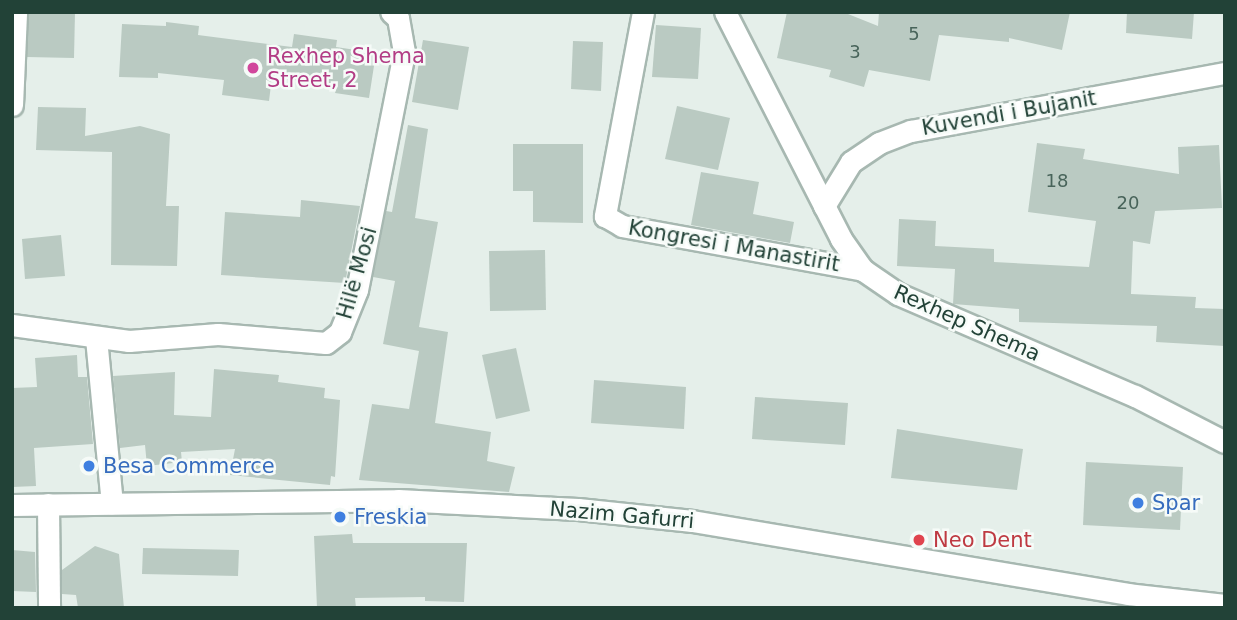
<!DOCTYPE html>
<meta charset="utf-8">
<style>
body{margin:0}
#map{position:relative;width:1237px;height:620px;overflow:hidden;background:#e5efea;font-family:"DejaVu Sans",sans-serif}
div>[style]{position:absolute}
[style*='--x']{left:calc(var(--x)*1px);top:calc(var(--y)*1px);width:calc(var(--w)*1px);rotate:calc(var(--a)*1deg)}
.building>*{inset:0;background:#bacac2}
.roads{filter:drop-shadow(2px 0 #a7b8b1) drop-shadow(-2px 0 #a7b8b1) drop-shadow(0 2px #a7b8b1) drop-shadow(0 -2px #a7b8b1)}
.minor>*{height:21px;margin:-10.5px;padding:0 10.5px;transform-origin:10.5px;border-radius:10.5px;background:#fff}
.dots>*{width:19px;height:19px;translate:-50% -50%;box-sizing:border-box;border:4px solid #f6fbf8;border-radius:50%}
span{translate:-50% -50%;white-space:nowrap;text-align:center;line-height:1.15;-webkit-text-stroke:5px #f6fbf8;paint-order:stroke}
.number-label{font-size:18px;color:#48645a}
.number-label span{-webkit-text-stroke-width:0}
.hotel-label{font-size:21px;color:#b23c85}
.left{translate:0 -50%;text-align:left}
.street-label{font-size:21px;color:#224237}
.shop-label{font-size:21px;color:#366cbe}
.health-label{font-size:21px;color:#be3a42}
.frame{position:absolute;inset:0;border:14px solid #224237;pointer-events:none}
</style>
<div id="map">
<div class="building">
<div style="clip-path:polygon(29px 12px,75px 12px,74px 58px,27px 57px)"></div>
<div style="clip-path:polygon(787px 12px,843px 12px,878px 26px,879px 12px,1070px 12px,1062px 50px,1009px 38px,1009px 42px,939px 35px,930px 81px,869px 70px,864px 87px,829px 77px,831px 70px,777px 58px)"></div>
<div style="clip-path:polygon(1127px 12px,1194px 12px,1192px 39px,1126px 33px)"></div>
<div style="clip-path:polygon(166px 22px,199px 26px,198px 35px,292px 47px,294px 34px,337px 40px,336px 47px,376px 53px,369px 98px,335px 93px,337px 86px,272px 77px,269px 101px,222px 95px,224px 80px,158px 73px,158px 78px,119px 77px,122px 24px,166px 26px)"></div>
<div style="clip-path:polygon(656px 25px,701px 28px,698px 79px,652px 77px)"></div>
<div style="clip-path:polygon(423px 40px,469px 47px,458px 110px,412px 102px)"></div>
<div style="clip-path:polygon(573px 41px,603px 42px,601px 91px,571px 89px)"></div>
<div style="clip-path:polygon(677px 106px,730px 118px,718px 170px,665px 159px)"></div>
<div style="clip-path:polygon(38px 107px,86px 108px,85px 136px,140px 126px,170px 134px,166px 206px,179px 206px,177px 266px,111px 265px,112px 152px,36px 150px)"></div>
<div style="clip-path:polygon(408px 125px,428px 129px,415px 218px,438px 222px,419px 327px,448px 332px,435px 423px,491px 432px,487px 461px,515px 467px,509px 492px,359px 480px,372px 404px,409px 409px,419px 351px,383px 344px,395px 281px,373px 277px,386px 211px,392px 212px)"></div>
<div style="clip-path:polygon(1037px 143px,1085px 149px,1083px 159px,1179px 174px,1178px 147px,1219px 145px,1222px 208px,1155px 211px,1150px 244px,1133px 241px,1131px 294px,1196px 297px,1195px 308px,1225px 309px,1225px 346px,1156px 342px,1157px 326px,1019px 322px,1019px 309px,953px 304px,955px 269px,897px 266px,899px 219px,936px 221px,935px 246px,994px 249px,994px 262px,1089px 267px,1096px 221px,1028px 212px)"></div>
<div style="clip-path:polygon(513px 144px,583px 144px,583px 223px,533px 222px,533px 191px,513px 191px)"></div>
<div style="clip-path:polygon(701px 172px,759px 182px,753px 214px,794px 222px,790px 243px,691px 225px)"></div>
<div style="clip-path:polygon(301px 200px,360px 206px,345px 283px,221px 275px,225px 212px,300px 217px)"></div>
<div style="clip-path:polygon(61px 235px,65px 276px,25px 279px,22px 239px)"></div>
<div style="clip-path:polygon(545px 250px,546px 310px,490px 311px,489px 251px)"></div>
<div style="clip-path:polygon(516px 348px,530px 411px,496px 419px,482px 355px)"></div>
<div style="clip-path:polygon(77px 355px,78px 377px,87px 377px,93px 444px,34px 448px,36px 486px,12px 487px,12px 388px,37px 387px,35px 358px)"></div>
<div style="clip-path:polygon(214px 369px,279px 375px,278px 382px,325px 388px,324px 398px,340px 400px,335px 477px,331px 476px,330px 485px,230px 475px,235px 449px,181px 452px,182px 462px,147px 466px,145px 445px,120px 448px,113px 376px,175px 372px,174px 415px,211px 417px)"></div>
<div style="clip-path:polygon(594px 380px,686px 387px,684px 429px,591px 423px)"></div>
<div style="clip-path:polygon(755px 397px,848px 403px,845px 445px,752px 439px)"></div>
<div style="clip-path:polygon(897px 429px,1023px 449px,1017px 490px,891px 478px)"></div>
<div style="clip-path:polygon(1086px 462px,1183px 467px,1180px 530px,1083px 525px)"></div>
<div style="clip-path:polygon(352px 534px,353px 543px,467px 543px,464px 602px,425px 601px,425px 597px,355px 598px,356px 608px,317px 608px,314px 536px)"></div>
<div style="clip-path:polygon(95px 546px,119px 554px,124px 608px,78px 608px,76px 595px,62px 594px,62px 570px)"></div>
<div style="clip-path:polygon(143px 548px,239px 550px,238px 576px,142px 574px)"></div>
<div style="clip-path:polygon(12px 550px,35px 552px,36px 592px,12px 591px)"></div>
</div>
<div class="roads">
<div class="minor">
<div style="--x:643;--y:12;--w:208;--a:100.6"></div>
<div style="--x:605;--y:216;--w:20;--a:30"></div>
<div style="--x:622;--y:226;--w:245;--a:10.3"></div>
<div style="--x:725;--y:12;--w:255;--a:62.9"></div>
<div style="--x:841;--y:239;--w:38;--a:55"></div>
<div style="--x:863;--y:270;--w:42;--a:34.4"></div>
<div style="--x:898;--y:294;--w:258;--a:23.3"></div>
<div style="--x:1135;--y:396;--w:101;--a:27.1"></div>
<div style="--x:12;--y:105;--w:93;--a:-87.5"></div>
<div style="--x:824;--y:206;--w:52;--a:-58.5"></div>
<div style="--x:851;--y:162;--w:34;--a:-34"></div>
<div style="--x:879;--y:143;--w:34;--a:-21"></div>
<div style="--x:911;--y:131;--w:319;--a:-10.5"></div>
<div style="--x:12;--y:325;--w:118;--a:7.8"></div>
<div style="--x:129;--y:341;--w:89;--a:-4.5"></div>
<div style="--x:218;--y:334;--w:108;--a:4.8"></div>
<div style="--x:326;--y:343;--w:18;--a:-38"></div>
<div style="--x:340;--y:332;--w:45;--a:-68"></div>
<div style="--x:357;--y:290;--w:243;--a:-78.8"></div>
<div style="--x:404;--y:52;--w:35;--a:-100"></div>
<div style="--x:398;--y:18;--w:9;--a:-139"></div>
<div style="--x:96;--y:338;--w:166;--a:84.5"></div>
<div style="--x:48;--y:504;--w:104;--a:89.4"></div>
<div style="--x:12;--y:505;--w:386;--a:-0.7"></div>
<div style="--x:398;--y:500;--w:180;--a:2.9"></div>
<div style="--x:578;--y:509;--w:115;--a:6"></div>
<div style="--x:692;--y:521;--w:442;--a:9.5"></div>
<div style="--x:1128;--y:594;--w:98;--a:6.5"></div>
</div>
</div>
<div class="dots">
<div style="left:253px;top:68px;background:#d1479c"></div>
<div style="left:89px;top:466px;background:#3f7fe0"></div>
<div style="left:1138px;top:503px;background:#3f7fe0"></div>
<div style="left:340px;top:517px;background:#3f7fe0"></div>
<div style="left:919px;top:540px;background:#e0444e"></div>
</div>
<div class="number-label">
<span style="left:914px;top:34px">5</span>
<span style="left:855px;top:52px">3</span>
<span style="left:1057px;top:181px">18</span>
<span style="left:1128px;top:203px">20</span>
</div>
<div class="hotel-label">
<span class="left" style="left:267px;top:68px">Rexhep Shema<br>Street, 2</span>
</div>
<div class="street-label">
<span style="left:1009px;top:113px;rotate:-10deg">Kuvendi i Bujanit</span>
<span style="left:734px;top:246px;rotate:10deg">Kongresi i Manastirit</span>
<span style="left:357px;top:273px;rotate:-74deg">Hilë Mosi</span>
<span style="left:967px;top:323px;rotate:24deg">Rexhep Shema</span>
<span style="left:622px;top:515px;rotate:5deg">Nazim Gafurri</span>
</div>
<div class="shop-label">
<span class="left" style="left:103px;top:466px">Besa Commerce</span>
<span class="left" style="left:1152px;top:503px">Spar</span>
<span class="left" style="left:354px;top:517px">Freskia</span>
</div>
<div class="health-label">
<span class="left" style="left:933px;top:540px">Neo Dent</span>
</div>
<div class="frame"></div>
</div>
